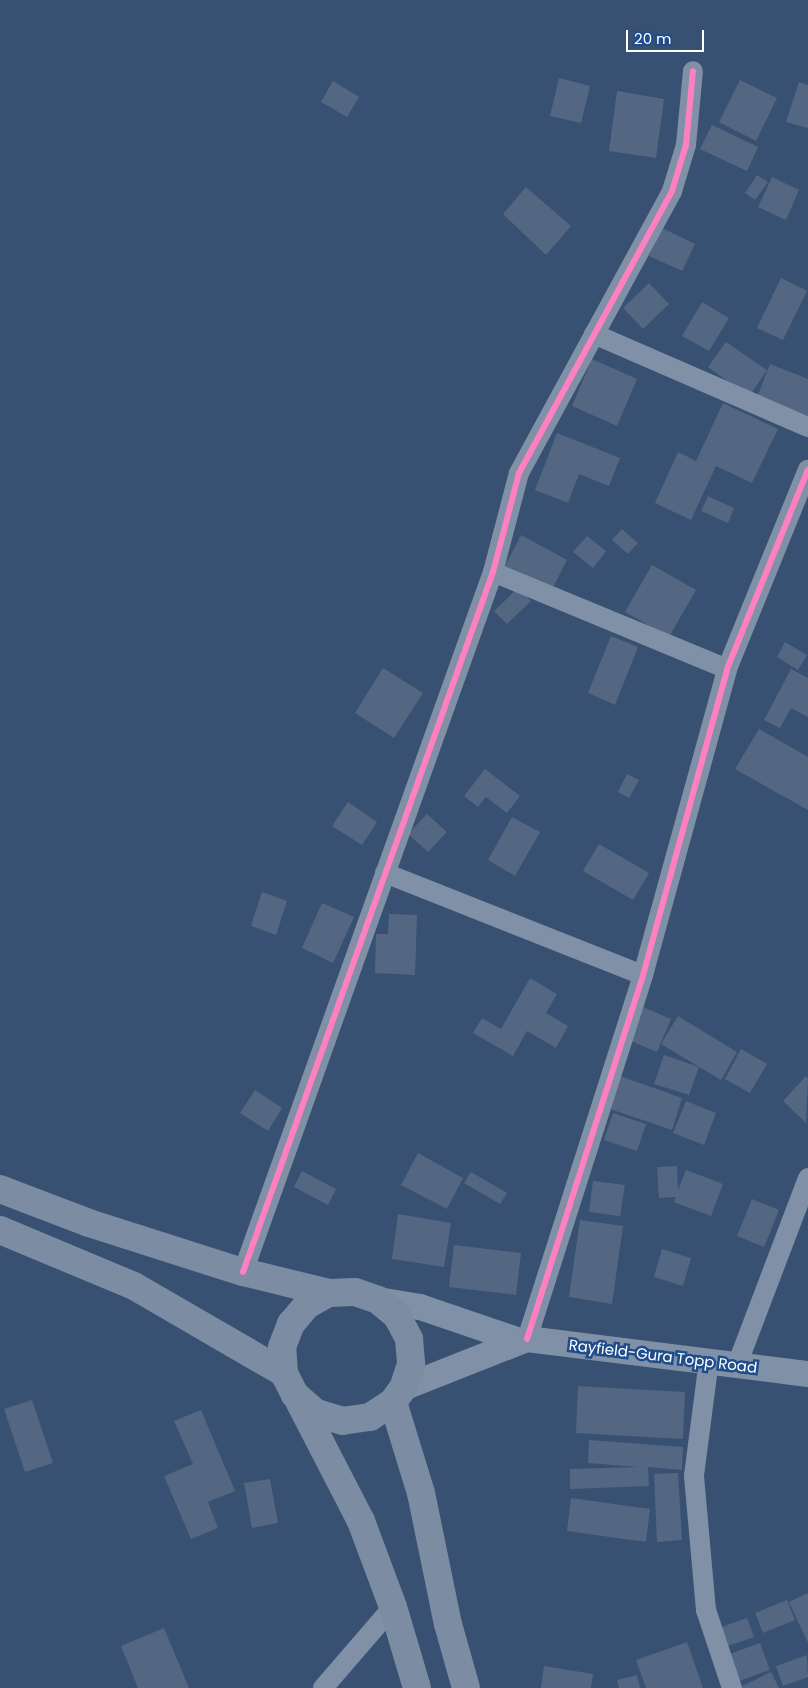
<!DOCTYPE html>
<style>
body{margin:0}
#map{position:relative;width:808px;height:1688px;overflow:hidden;background:#385072;font-family:Poppins,sans-serif}
div>[style]{position:absolute}
[style*='--x']{left:calc(var(--x)*1px);top:calc(var(--y)*1px);width:calc(var(--w)*1px);rotate:calc(var(--a)*1deg)}
.building>*{inset:0;background:#546782}
.minor>*{height:20px;margin:-10px;padding:0 10px;transform-origin:10px;border-radius:10px;background:#7f90a7}
.tertiary>*{height:26px;margin:-13px;padding:0 13px;transform-origin:13px;border-radius:13px;background:#7f90a7}
.secondary>*{height:28px;margin:-14px;padding:0 14px;transform-origin:14px;border-radius:14px;background:#7b8ca3}
.cycleway>*{height:6px;margin:-3px;padding:0 3px;transform-origin:3px;border-radius:3px;background:#ff80c0}
span{translate:-50% -50%;white-space:nowrap;text-align:center;line-height:1.15;-webkit-text-stroke:5px #1f4c8b;paint-order:stroke}
.street-label{font-size:15px;color:#fff}
.scale{position:absolute;left:626px;top:30px;width:78px;height:22px;box-sizing:border-box;border:2px solid #fff;border-top:0;padding-left:6px;font-size:15px;line-height:18px;white-space:nowrap;color:#fff;-webkit-text-stroke:4px #1f4c8b;paint-order:stroke}
</style>
<div id="map">
<div class="building">
<div style="clip-path:polygon(559px 78px,590px 86px,581px 123px,550px 116px)"></div>
<div style="clip-path:polygon(740px 80px,777px 98px,756px 141px,719px 122px)"></div>
<div style="clip-path:polygon(333px 81px,359px 97px,347px 117px,321px 102px)"></div>
<div style="clip-path:polygon(799px 82px,808px 85px,808px 128px,786px 122px)"></div>
<div style="clip-path:polygon(617px 91px,664px 99px,656px 158px,609px 151px)"></div>
<div style="clip-path:polygon(712px 125px,758px 147px,747px 171px,700px 149px)"></div>
<div style="clip-path:polygon(757px 175px,768px 182px,755px 200px,745px 193px)"></div>
<div style="clip-path:polygon(772px 177px,799px 190px,786px 220px,758px 207px)"></div>
<div style="clip-path:polygon(526px 187px,571px 226px,546px 255px,503px 214px)"></div>
<div style="clip-path:polygon(662px 228px,695px 244px,682px 271px,649px 256px)"></div>
<div style="clip-path:polygon(781px 278px,807px 291px,783px 340px,757px 328px)"></div>
<div style="clip-path:polygon(649px 283px,669px 304px,643px 329px,623px 308px)"></div>
<div style="clip-path:polygon(702px 302px,729px 318px,709px 351px,682px 336px)"></div>
<div style="clip-path:polygon(726px 342px,767px 370px,749px 397px,708px 367px)"></div>
<div style="clip-path:polygon(592px 359px,637px 379px,617px 426px,572px 406px)"></div>
<div style="clip-path:polygon(770px 364px,808px 379px,808px 417px,757px 397px)"></div>
<div style="clip-path:polygon(723px 403px,778px 429px,752px 483px,716px 466px,691px 520px,655px 503px,678px 452px,696px 461px)"></div>
<div style="clip-path:polygon(557px 433px,620px 458px,609px 486px,579px 474px,568px 503px,535px 490px)"></div>
<div style="clip-path:polygon(708px 496px,734px 508px,728px 523px,701px 511px)"></div>
<div style="clip-path:polygon(622px 529px,638px 543px,628px 554px,612px 540px)"></div>
<div style="clip-path:polygon(521px 535px,567px 560px,551px 591px,505px 566px)"></div>
<div style="clip-path:polygon(587px 536px,606px 551px,593px 568px,573px 552px)"></div>
<div style="clip-path:polygon(652px 565px,696px 590px,669px 637px,625px 612px)"></div>
<div style="clip-path:polygon(518px 588px,531px 601px,507px 624px,494px 611px)"></div>
<div style="clip-path:polygon(611px 636px,638px 647px,615px 705px,588px 693px)"></div>
<div style="clip-path:polygon(785px 642px,807px 655px,798px 670px,777px 657px)"></div>
<div style="clip-path:polygon(383px 668px,423px 693px,394px 738px,355px 713px)"></div>
<div style="clip-path:polygon(791px 669px,808px 678px,808px 717px,791px 708px,780px 728px,764px 720px)"></div>
<div style="clip-path:polygon(759px 729px,808px 757px,808px 810px,735px 769px)"></div>
<div style="clip-path:polygon(485px 769px,520px 796px,507px 813px,486px 797px,478px 807px,464px 796px)"></div>
<div style="clip-path:polygon(627px 774px,639px 780px,629px 798px,618px 792px)"></div>
<div style="clip-path:polygon(348px 802px,377px 822px,362px 845px,332px 826px)"></div>
<div style="clip-path:polygon(427px 814px,447px 832px,428px 852px,408px 834px)"></div>
<div style="clip-path:polygon(512px 817px,540px 832px,515px 876px,488px 860px)"></div>
<div style="clip-path:polygon(599px 844px,649px 873px,633px 900px,583px 871px)"></div>
<div style="clip-path:polygon(262px 892px,287px 901px,276px 935px,251px 926px)"></div>
<div style="clip-path:polygon(322px 903px,354px 917px,333px 963px,302px 948px)"></div>
<div style="clip-path:polygon(389px 914px,417px 915px,415px 975px,375px 973px,376px 934px,388px 934px)"></div>
<div style="clip-path:polygon(530px 978px,557px 994px,546px 1013px,568px 1026px,556px 1048px,527px 1031px,513px 1056px,473px 1033px,482px 1018px,501px 1029px)"></div>
<div style="clip-path:polygon(638px 1005px,671px 1019px,657px 1052px,624px 1038px)"></div>
<div style="clip-path:polygon(678px 1016px,737px 1052px,721px 1080px,661px 1044px)"></div>
<div style="clip-path:polygon(741px 1049px,767px 1064px,750px 1093px,725px 1079px)"></div>
<div style="clip-path:polygon(664px 1055px,699px 1067px,689px 1095px,654px 1084px)"></div>
<div style="clip-path:polygon(620px 1076px,682px 1098px,672px 1130px,610px 1109px)"></div>
<div style="clip-path:polygon(806px 1076px,808px 1078px,806px 1123px,783px 1101px)"></div>
<div style="clip-path:polygon(255px 1090px,282px 1108px,268px 1131px,240px 1113px)"></div>
<div style="clip-path:polygon(686px 1101px,716px 1113px,704px 1145px,673px 1133px)"></div>
<div style="clip-path:polygon(613px 1113px,646px 1124px,637px 1151px,604px 1140px)"></div>
<div style="clip-path:polygon(418px 1153px,463px 1178px,447px 1209px,401px 1185px)"></div>
<div style="clip-path:polygon(677px 1166px,678px 1190px,686px 1170px,723px 1184px,711px 1216px,674px 1202px,676px 1197px,659px 1198px,657px 1167px)"></div>
<div style="clip-path:polygon(302px 1171px,336px 1189px,328px 1205px,294px 1187px)"></div>
<div style="clip-path:polygon(471px 1172px,507px 1193px,500px 1204px,464px 1183px)"></div>
<div style="clip-path:polygon(593px 1181px,625px 1185px,620px 1216px,589px 1212px)"></div>
<div style="clip-path:polygon(752px 1199px,779px 1210px,764px 1247px,737px 1236px)"></div>
<div style="clip-path:polygon(398px 1214px,451px 1223px,444px 1267px,392px 1259px)"></div>
<div style="clip-path:polygon(580px 1220px,623px 1226px,612px 1304px,569px 1297px)"></div>
<div style="clip-path:polygon(454px 1245px,521px 1253px,516px 1295px,449px 1287px)"></div>
<div style="clip-path:polygon(662px 1249px,691px 1258px,683px 1286px,654px 1277px)"></div>
<div style="clip-path:polygon(578px 1386px,685px 1392px,683px 1439px,576px 1433px)"></div>
<div style="clip-path:polygon(32px 1400px,53px 1463px,25px 1472px,4px 1409px)"></div>
<div style="clip-path:polygon(201px 1410px,235px 1491px,208px 1502px,218px 1528px,191px 1539px,164px 1476px,193px 1464px,174px 1421px)"></div>
<div style="clip-path:polygon(589px 1440px,683px 1447px,682px 1470px,648px 1467px,649px 1486px,570px 1489px,570px 1469px,638px 1467px,588px 1463px)"></div>
<div style="clip-path:polygon(678px 1473px,682px 1540px,657px 1542px,654px 1474px)"></div>
<div style="clip-path:polygon(270px 1479px,278px 1523px,252px 1528px,244px 1483px)"></div>
<div style="clip-path:polygon(571px 1498px,650px 1509px,646px 1542px,567px 1531px)"></div>
<div style="clip-path:polygon(808px 1593px,808px 1643px,789px 1602px)"></div>
<div style="clip-path:polygon(787px 1600px,795px 1620px,763px 1633px,755px 1613px)"></div>
<div style="clip-path:polygon(747px 1618px,754px 1637px,725px 1647px,719px 1628px)"></div>
<div style="clip-path:polygon(164px 1628px,189px 1688px,138px 1688px,121px 1646px)"></div>
<div style="clip-path:polygon(687px 1642px,703px 1688px,646px 1688px,636px 1660px)"></div>
<div style="clip-path:polygon(760px 1643px,770px 1670px,736px 1682px,727px 1655px)"></div>
<div style="clip-path:polygon(807px 1655px,808px 1677px,783px 1686px,776px 1666px)"></div>
<div style="clip-path:polygon(544px 1666px,593px 1674px,591px 1688px,541px 1688px)"></div>
<div style="clip-path:polygon(771px 1672px,779px 1688px,738px 1688px)"></div>
<div style="clip-path:polygon(637px 1675px,640px 1688px,619px 1688px,617px 1680px)"></div>
</div>
<div class="minor">
<div style="--x:594;--y:334;--w:233;--a:23.5"></div>
<div style="--x:493;--y:572;--w:253;--a:22.5"></div>
<div style="--x:385;--y:873;--w:277;--a:21.6"></div>
<div style="--x:243;--y:1272;--w:743;--a:-70.35"></div>
<div style="--x:493;--y:572;--w:102;--a:-75.3"></div>
<div style="--x:519;--y:473;--w:321;--a:-61.5"></div>
<div style="--x:672;--y:191;--w:48;--a:-73.1"></div>
<div style="--x:686;--y:145;--w:74;--a:-84.6"></div>
<div style="--x:527;--y:1339;--w:382;--a:-72.3"></div>
<div style="--x:643;--y:975;--w:317;--a:-74.6"></div>
<div style="--x:727;--y:669;--w:215;--a:-67.9"></div>
<div style="--x:709;--y:1360;--w:117;--a:97.4"></div>
<div style="--x:694;--y:1476;--w:135;--a:84.9"></div>
<div style="--x:706;--y:1610;--w:82;--a:71.6"></div>
<div style="--x:737;--y:1365;--w:200;--a:-69.2"></div>
<div style="--x:323;--y:1688;--w:107;--a:-49.2"></div>
</div>
<div class="tertiary">
<div style="--x:378;--y:1300;--w:43;--a:9.5"></div>
<div style="--x:420;--y:1307;--w:102;--a:18.8"></div>
<div style="--x:403;--y:1388;--w:133;--a:-21.6"></div>
<div style="--x:527;--y:1339;--w:283;--a:7.1"></div>
</div>
<div class="secondary">
<div style="--x:0;--y:1189;--w:95;--a:20.9"></div>
<div style="--x:89;--y:1223;--w:162;--a:17.7"></div>
<div style="--x:243;--y:1272;--w:89;--a:13.7"></div>
<div style="--x:329;--y:1293;--w:26;--a:-2"></div>
<div style="--x:355;--y:1292;--w:24;--a:19"></div>
<div style="--x:378;--y:1300;--w:25;--a:40"></div>
<div style="--x:397;--y:1316;--w:26;--a:62"></div>
<div style="--x:409;--y:1339;--w:25;--a:85"></div>
<div style="--x:411;--y:1364;--w:25;--a:108"></div>
<div style="--x:403;--y:1388;--w:17;--a:126"></div>
<div style="--x:393;--y:1402;--w:27;--a:147"></div>
<div style="--x:370;--y:1417;--w:27;--a:172"></div>
<div style="--x:343;--y:1421;--w:28;--a:-163"></div>
<div style="--x:316;--y:1413;--w:28;--a:-139"></div>
<div style="--x:295;--y:1395;--w:25;--a:-117"></div>
<div style="--x:284;--y:1373;--w:26;--a:-94"></div>
<div style="--x:282;--y:1347;--w:25;--a:-69"></div>
<div style="--x:291;--y:1324;--w:25;--a:-50"></div>
<div style="--x:307;--y:1305;--w:25;--a:-29"></div>
<div style="--x:0;--y:1230;--w:145;--a:22.7"></div>
<div style="--x:134;--y:1286;--w:173;--a:30.1"></div>
<div style="--x:299;--y:1401;--w:135;--a:62.7"></div>
<div style="--x:361;--y:1521;--w:92;--a:69.6"></div>
<div style="--x:393;--y:1607;--w:84;--a:73.5"></div>
<div style="--x:393;--y:1402;--w:95;--a:72.9"></div>
<div style="--x:421;--y:1493;--w:134;--a:78.4"></div>
<div style="--x:448;--y:1624;--w:66;--a:74.3"></div>
</div>
<div class="cycleway">
<div style="--x:243;--y:1272;--w:743;--a:-70.35"></div>
<div style="--x:493;--y:572;--w:102;--a:-75.3"></div>
<div style="--x:519;--y:473;--w:321;--a:-61.5"></div>
<div style="--x:672;--y:191;--w:48;--a:-73.1"></div>
<div style="--x:686;--y:145;--w:74;--a:-84.6"></div>
<div style="--x:527;--y:1339;--w:382;--a:-72.3"></div>
<div style="--x:643;--y:975;--w:317;--a:-74.6"></div>
<div style="--x:727;--y:669;--w:215;--a:-67.9"></div>
</div>
<div class="street-label">
<span style="left:663px;top:1356px;rotate:7deg">Rayfield-Gura Topp Road</span>
</div>
<div class="scale">20 m</div>
</div>
